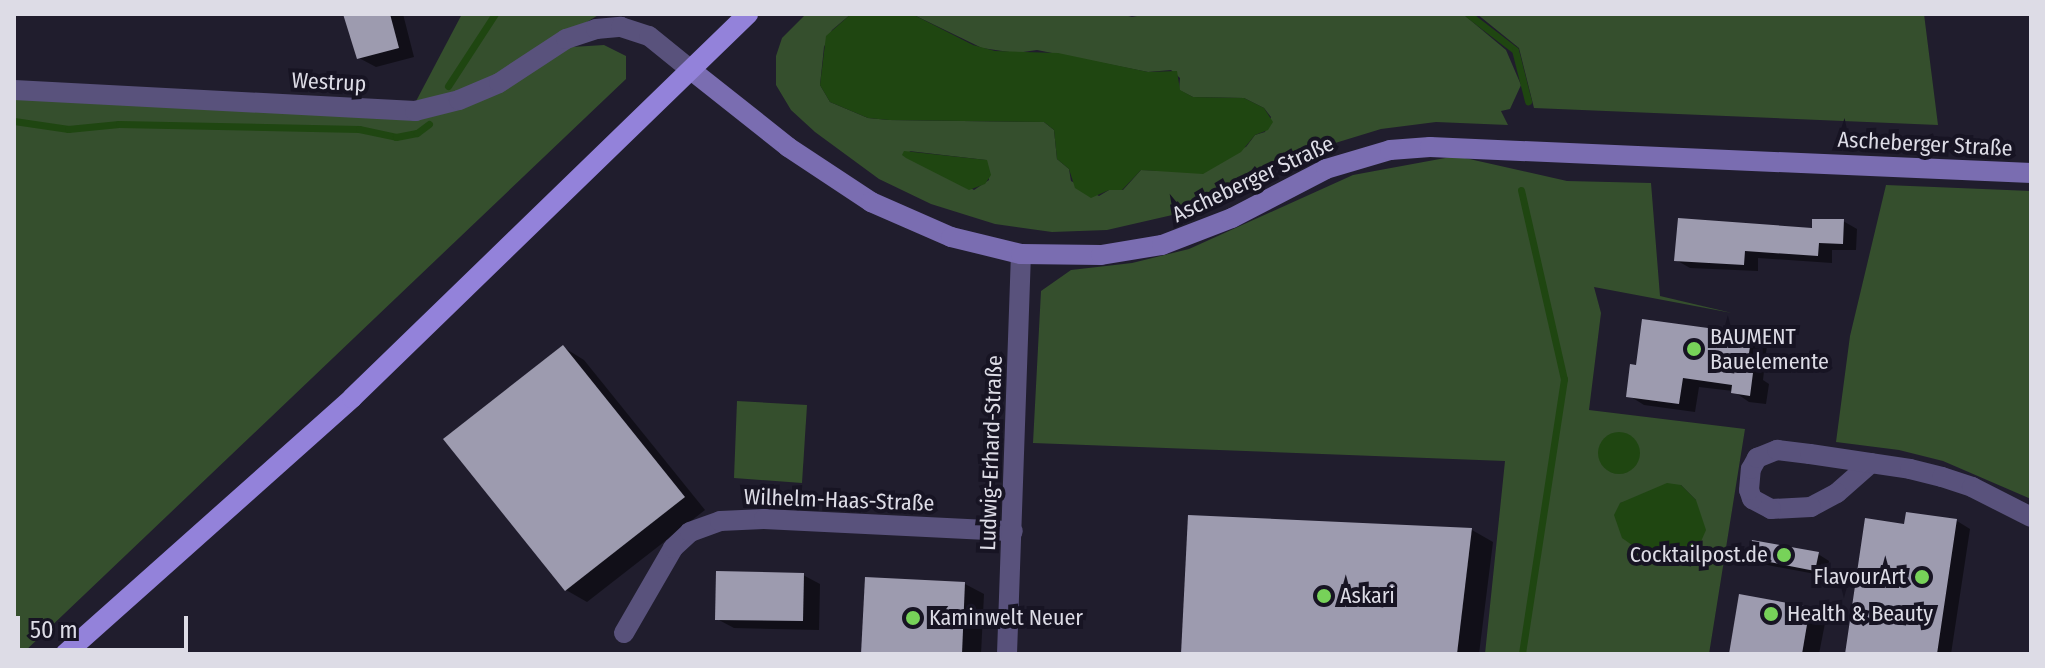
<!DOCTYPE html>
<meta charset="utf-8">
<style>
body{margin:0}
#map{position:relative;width:2045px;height:668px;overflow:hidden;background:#201d2d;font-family:"Fira Sans Condensed",sans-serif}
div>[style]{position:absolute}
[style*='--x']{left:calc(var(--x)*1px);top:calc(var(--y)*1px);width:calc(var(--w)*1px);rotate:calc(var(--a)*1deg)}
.green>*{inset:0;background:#354f2d}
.water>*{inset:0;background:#1f4611}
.round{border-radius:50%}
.shadow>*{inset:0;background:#0007}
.stream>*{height:7px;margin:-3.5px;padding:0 3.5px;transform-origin:3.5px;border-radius:3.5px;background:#1f4611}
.building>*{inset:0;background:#9d9baf}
.street>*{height:20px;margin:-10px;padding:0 10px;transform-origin:10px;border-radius:10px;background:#59527c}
.secondary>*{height:20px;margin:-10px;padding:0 10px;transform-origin:10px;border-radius:10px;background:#7a6db1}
.primary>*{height:20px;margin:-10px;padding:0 10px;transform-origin:10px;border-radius:10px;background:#9382da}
.dots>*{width:22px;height:22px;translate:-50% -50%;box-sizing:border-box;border:4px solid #171423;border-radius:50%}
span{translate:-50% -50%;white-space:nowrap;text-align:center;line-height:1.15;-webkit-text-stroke:8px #171423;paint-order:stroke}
.street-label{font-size:22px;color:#dddce6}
.poi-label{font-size:22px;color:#dddce6}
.left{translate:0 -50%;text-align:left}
.right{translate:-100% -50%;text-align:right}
.frame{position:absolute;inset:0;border:16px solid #dddce6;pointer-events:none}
.scale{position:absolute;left:16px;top:616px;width:172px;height:36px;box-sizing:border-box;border:4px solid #dddce6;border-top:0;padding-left:10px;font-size:24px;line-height:28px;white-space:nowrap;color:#dddce6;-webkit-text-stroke:6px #171423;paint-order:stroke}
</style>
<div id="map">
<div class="green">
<div style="clip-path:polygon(462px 14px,600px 14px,497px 77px,414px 105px)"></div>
<div style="clip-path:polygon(evenodd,806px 14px,851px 14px,832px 30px,824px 47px,820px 85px,830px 102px,868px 118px,889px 120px,1044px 122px,1054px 130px,1057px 159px,1069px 169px,1071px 181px,1099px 196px,1109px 190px,1123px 190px,1141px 170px,1166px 171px,1246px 147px,1255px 135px,1265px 132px,1271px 117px,1264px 108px,1244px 98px,1193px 97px,1179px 90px,1180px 78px,1171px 70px,1148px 72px,1037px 50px,1016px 53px,982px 48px,912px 14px,1121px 14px,1132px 17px,1147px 14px,1463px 14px,1506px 50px,1521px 85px,1510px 109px,1501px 111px,1508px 125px,1436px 122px,1381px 129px,1296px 155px,1212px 201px,1181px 213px,1107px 230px,1052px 232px,995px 224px,931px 204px,879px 179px,815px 132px,791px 110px,776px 85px,776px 56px,782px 38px,806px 14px,909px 151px,986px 160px,989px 180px,974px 190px,909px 151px)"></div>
<div style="clip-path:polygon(1477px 14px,1924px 14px,1938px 125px,1534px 108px,1519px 48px)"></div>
<div style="clip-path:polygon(604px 45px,626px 56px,626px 79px,22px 654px,14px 654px,14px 96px,414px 118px,572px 47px)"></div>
<div style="clip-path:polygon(evenodd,1456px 156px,1567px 181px,1651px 183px,1660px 296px,1732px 313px,1594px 287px,1601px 313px,1589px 410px,1745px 429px,1709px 654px,1485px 654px,1505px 461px,1033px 443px,1041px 291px,1071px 270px,1132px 263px,1189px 249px,1353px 175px,1456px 156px,1681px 485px,1696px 500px,1620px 503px,1628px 501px,1681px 485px)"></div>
<div style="clip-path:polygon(1886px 185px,2031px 191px,2031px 499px,1943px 461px,1899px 450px,1836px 442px,1850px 336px)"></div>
<div style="clip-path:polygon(737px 401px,807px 405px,802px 483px,734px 478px)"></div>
</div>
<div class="water">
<div style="clip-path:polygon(851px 14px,912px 14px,973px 45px,995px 51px,1058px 53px,1148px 72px,1177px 71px,1180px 90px,1193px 97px,1244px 98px,1264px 108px,1273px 122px,1268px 130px,1255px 135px,1241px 152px,1203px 174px,1141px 170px,1122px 190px,1109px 190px,1091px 198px,1075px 188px,1069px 169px,1057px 159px,1054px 130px,1044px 122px,889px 120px,868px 118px,830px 102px,820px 85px,826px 36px)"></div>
<div style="clip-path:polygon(904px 151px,987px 160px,991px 175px,985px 184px,969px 190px,906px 158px,902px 155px)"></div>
<div class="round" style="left:1598px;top:432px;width:42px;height:42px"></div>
<div style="clip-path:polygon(1667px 483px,1681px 485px,1696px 500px,1706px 530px,1699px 546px,1689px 551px,1658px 556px,1642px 552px,1622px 538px,1614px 515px,1620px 503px)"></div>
</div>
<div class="shadow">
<div style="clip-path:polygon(309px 14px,403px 14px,414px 57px,376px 67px,359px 58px,345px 15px)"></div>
<div style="clip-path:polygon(1843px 221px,1857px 229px,1856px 250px,1832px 250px,1832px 263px,1758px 258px,1758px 271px,1690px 268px,1676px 260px)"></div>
<div style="clip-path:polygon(1751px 336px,1767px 345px,1763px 380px,1769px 384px,1766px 404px,1749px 402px,1733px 391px,1699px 387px,1695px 412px,1644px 405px,1628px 395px)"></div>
<div style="clip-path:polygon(563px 347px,584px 360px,705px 510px,587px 602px,566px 590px)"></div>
<div style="clip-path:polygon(1907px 514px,1957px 521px,1970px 529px,1951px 654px,1847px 654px,1906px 526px)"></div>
<div style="clip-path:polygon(1472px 530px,1493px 542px,1479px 654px,1183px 654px)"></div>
<div style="clip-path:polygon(1818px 554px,1829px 561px,1826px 576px,1762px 564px,1751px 557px)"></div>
<div style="clip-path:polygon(803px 575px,820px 584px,819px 630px,734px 628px,717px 619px)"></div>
<div style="clip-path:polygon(965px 584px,984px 594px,981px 654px,865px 654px)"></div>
<div style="clip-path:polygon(1809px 609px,1826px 618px,1819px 654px,1731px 654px)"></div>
</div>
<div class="stream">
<div style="--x:1468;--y:14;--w:59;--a:37.5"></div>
<div style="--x:1515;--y:50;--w:53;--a:75.7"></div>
<div style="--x:448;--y:86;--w:86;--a:-56.9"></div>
<div style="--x:14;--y:121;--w:55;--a:8.4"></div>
<div style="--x:68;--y:129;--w:51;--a:-5.6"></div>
<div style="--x:119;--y:124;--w:240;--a:1.2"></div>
<div style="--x:359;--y:129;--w:38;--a:12"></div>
<div style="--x:396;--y:137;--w:21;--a:-11"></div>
<div style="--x:417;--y:133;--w:15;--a:-37"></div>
<div style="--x:1521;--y:190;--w:194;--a:77.2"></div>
<div style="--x:1564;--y:379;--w:278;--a:98.7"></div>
</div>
<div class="building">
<div style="clip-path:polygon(343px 14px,390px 14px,399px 48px,357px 59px)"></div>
<div style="clip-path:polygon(1678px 218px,1812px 228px,1812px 219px,1844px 219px,1843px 244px,1819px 243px,1818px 256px,1745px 251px,1744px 265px,1674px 261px)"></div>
<div style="clip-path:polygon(1642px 319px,1752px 334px,1746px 372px,1753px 373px,1750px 396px,1731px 393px,1732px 385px,1683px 378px,1679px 404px,1626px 397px,1630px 364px,1636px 365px)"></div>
<div style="clip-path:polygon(563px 345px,685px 497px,565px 591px,443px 439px)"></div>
<div style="clip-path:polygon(1906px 512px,1957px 519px,1937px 654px,1845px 654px,1865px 518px,1904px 524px)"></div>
<div style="clip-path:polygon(1188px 515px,1472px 528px,1457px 654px,1181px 654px)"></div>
<div style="clip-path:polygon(1752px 540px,1819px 552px,1815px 571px,1749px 558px)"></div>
<div style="clip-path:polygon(716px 571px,804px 573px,803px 621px,715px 620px)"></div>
<div style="clip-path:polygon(865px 577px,965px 582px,962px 654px,861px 654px)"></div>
<div style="clip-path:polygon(1739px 594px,1810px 607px,1802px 654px,1729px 654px)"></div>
</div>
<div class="street">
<div style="--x:14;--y:90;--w:402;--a:3"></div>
<div style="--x:415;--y:111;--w:45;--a:-14"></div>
<div style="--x:459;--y:100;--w:43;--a:-23"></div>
<div style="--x:499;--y:83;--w:80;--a:-33.3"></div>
<div style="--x:566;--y:39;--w:32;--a:-18"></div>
<div style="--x:596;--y:29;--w:25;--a:-5"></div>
<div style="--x:621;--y:27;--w:29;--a:18"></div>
<div style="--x:649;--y:36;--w:54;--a:39"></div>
<div style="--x:1871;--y:463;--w:45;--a:138.6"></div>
<div style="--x:1837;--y:493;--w:30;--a:152"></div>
<div style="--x:1811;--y:507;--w:40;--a:177.1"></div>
<div style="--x:1771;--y:509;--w:21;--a:-152"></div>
<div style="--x:1752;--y:499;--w:9;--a:-108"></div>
<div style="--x:1749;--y:490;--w:21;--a:-85"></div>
<div style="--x:1751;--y:469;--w:13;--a:-61"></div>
<div style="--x:1757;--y:458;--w:22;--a:-22"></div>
<div style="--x:1777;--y:450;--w:33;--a:7"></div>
<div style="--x:1810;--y:454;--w:101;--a:8.5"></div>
<div style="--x:1910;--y:469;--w:33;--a:14"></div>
<div style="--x:1942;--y:477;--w:32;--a:18"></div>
<div style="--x:1972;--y:487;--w:66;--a:27"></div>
<div style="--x:624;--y:633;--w:98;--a:-60"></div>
<div style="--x:673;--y:548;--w:23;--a:-43"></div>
<div style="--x:690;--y:532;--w:32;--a:-20"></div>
<div style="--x:720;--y:521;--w:44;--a:-2.6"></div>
<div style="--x:764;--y:519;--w:249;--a:2.8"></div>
<div style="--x:1007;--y:654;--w:400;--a:-88"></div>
</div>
<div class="secondary">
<div style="--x:691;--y:70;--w:124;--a:38.4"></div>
<div style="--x:788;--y:147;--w:100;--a:33.5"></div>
<div style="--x:871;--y:202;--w:87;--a:23.6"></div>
<div style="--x:951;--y:237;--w:72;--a:13.7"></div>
<div style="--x:1021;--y:254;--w:80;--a:0.7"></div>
<div style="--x:1101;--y:255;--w:62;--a:-9.3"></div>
<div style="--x:1162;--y:245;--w:75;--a:-21.1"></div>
<div style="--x:1232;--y:218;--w:106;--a:-27.5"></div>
<div style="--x:1326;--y:169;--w:67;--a:-16.5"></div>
<div style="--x:1390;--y:150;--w:40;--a:-4.3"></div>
<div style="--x:1430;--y:147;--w:602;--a:2.48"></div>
</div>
<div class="primary">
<div style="--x:65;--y:654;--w:385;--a:-41.7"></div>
<div style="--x:352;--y:398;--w:552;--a:-44.12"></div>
</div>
<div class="dots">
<div style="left:1694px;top:349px;background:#77d259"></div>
<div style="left:1784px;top:555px;background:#77d259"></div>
<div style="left:1922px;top:577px;background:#77d259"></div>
<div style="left:1324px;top:596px;background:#77d259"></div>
<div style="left:1771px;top:614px;background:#77d259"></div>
<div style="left:913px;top:618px;background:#77d259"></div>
</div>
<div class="street-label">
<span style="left:329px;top:82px;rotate:3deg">Westrup</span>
<span style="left:1925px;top:144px;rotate:3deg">Ascheberger Straße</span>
<span style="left:1253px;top:179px;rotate:-25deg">Ascheberger Straße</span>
<span style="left:991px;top:453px;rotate:-88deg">Ludwig-Erhard-Straße</span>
<span style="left:839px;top:500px;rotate:2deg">Wilhelm-Haas-Straße</span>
</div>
<div class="poi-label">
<span class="left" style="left:1710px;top:349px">BAUMENT<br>Bauelemente</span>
<span class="right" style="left:1768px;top:555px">Cocktailpost.de</span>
<span class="right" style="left:1906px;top:577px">FlavourArt</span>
<span class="left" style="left:1340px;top:596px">Askari</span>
<span class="left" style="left:1787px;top:614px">Health &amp; Beauty</span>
<span class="left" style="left:929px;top:618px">Kaminwelt Neuer</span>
</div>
<div class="frame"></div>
<div class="scale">50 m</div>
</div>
